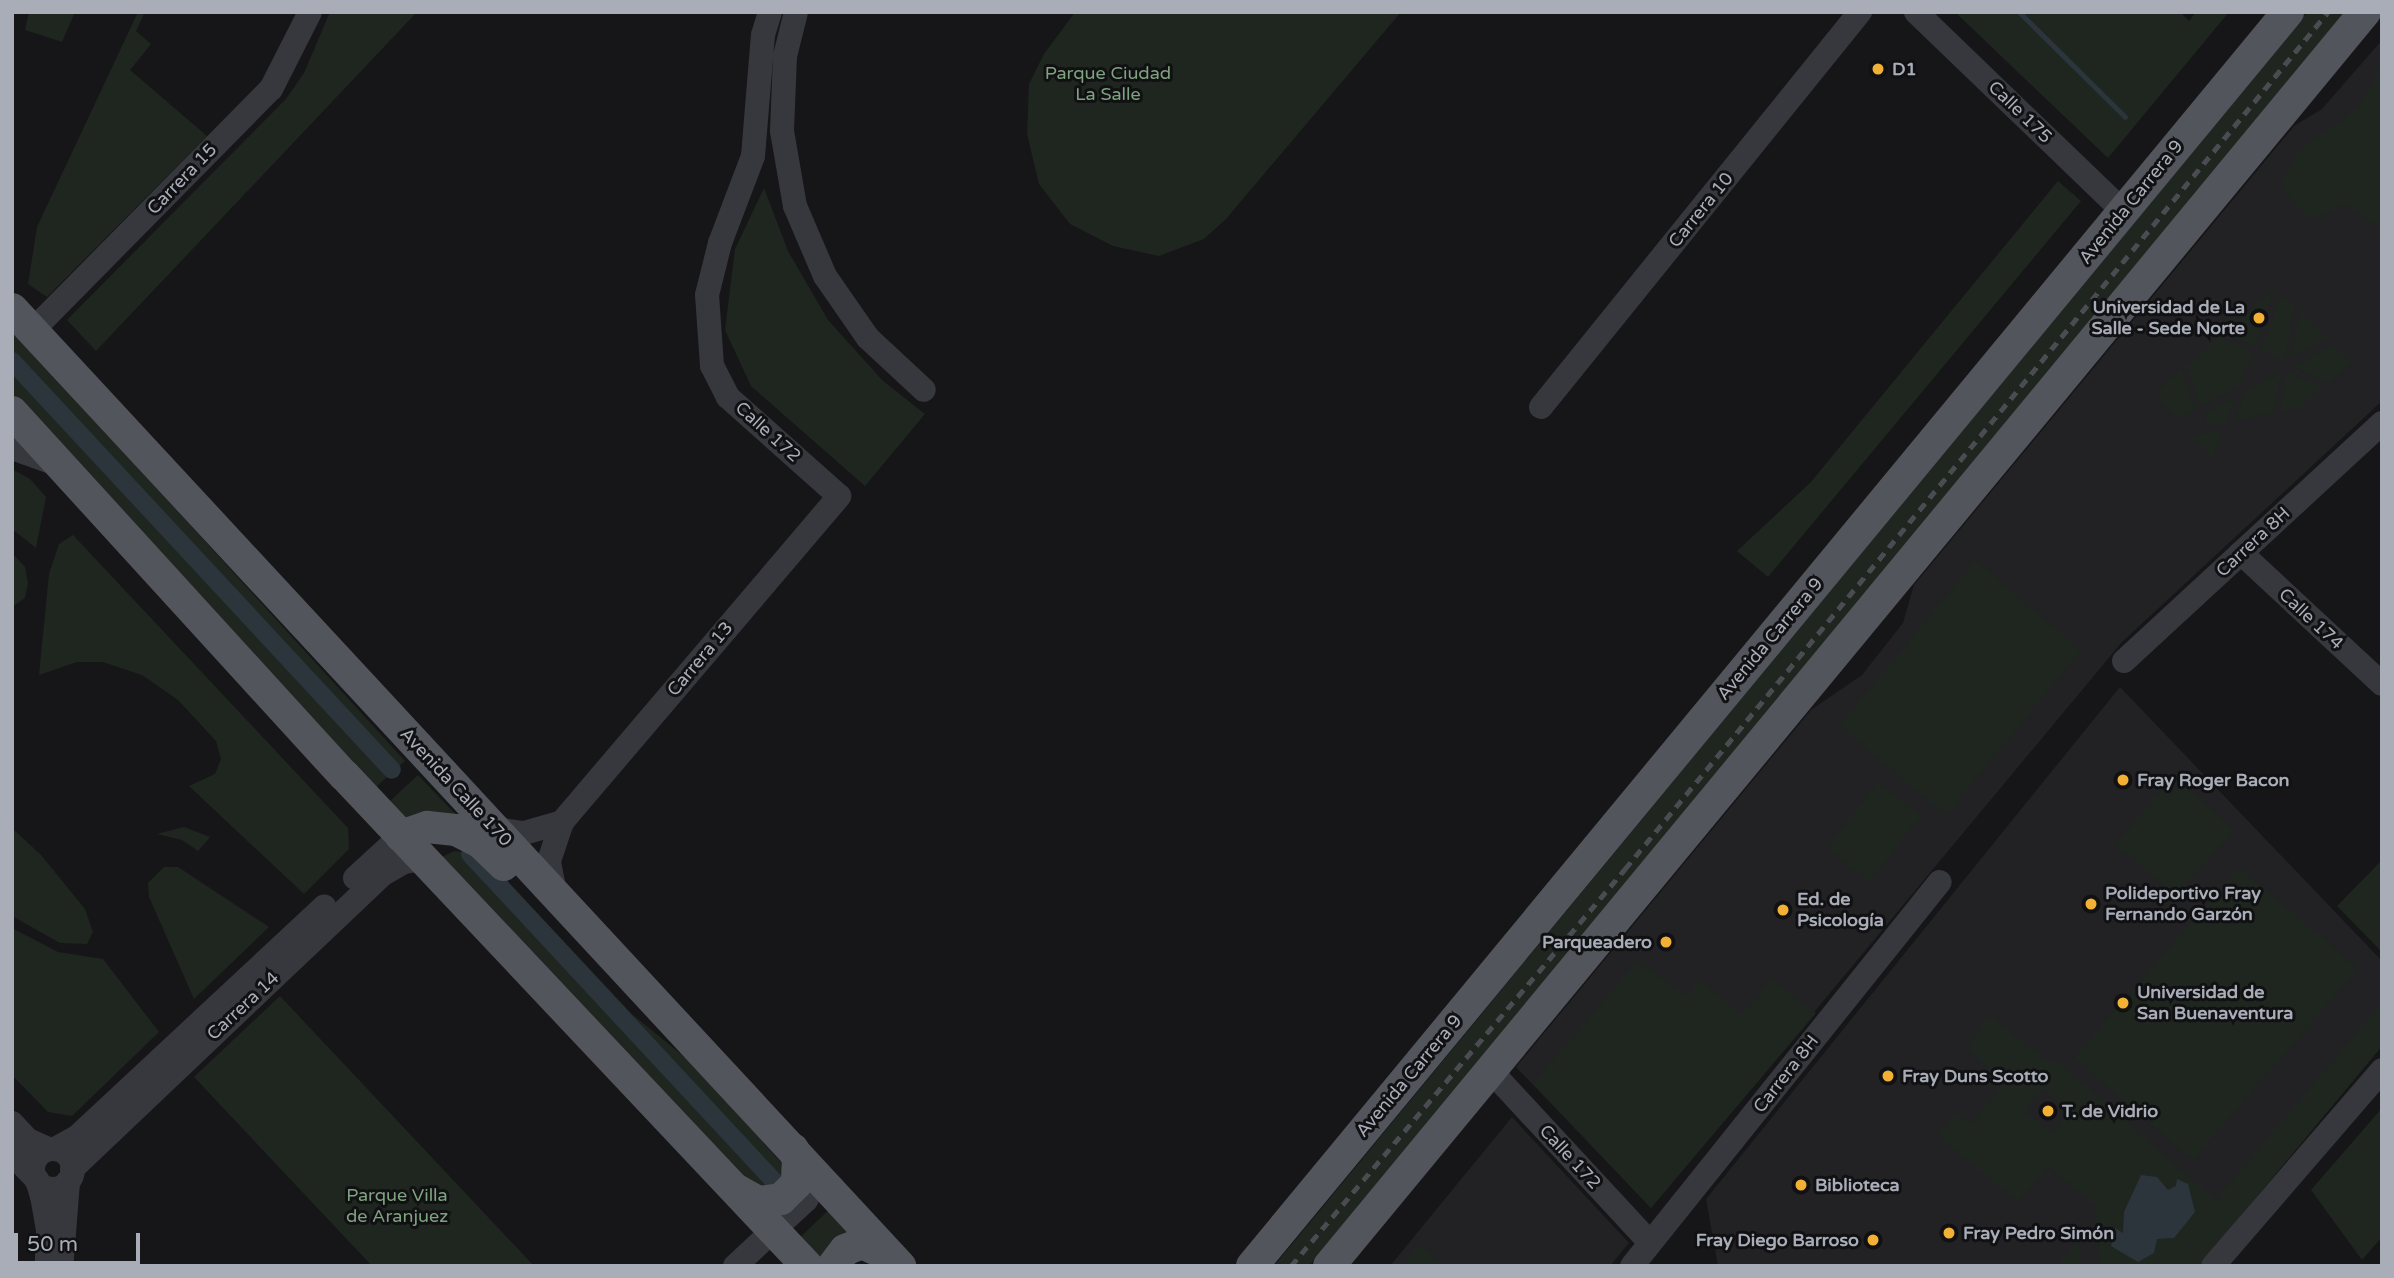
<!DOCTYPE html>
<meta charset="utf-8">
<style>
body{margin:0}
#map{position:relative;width:2394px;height:1278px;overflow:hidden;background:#161618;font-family:"Varela Round",sans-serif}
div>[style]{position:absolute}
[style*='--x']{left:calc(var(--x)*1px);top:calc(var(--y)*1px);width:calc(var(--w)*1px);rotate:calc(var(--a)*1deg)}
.built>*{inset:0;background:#222225}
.green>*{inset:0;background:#1e261f}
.water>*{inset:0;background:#2c353c}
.stream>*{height:5px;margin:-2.5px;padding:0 2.5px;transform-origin:2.5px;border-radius:2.5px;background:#2c353c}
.canal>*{height:18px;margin:-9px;padding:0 9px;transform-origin:9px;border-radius:9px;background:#2c353c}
.minor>*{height:24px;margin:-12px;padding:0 12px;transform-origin:12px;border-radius:12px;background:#37383d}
.minor>.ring{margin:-12px;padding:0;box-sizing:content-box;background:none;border:24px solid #37383d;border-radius:50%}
.major>*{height:32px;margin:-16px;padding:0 16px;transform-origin:16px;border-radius:16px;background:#53555c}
.rail>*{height:5px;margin-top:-2.5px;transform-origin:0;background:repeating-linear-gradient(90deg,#4a4c52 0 9px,transparent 0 16px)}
.dots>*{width:19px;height:19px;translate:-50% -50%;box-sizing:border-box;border:4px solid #111113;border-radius:50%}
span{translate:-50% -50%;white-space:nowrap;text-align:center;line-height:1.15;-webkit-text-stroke:6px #111113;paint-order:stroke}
.poi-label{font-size:18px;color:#a8adb8;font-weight:700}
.left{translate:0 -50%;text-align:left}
.right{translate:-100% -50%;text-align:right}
.park-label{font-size:18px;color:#7fa381}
.street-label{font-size:18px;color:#a8adb8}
.frame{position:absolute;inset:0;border:14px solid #a8adb8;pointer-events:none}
.scale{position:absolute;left:14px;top:1233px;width:126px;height:32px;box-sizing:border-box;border:4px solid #a8adb8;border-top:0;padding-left:9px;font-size:21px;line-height:24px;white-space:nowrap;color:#a8adb8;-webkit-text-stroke:5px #111113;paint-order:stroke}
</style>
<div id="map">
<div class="built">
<div style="clip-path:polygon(2382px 40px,2382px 401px,2122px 642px,1651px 1208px,1516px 1067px,1811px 710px,1862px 675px,1903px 623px,1914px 585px,2294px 126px,2322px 109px)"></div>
<div style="clip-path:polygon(2120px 687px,2382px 961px,2382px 1046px,2199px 1266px,1718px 1266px,1706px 1199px)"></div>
<div style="clip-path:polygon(1512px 1117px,1629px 1243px,1610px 1266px,1390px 1266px)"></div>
</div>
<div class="green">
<div style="clip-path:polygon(29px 12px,75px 12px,62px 42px,25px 30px)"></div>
<div style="clip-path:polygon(138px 12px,145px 12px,136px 31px,151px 44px,130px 70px,207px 136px,47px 297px,28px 284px,37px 227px)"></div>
<div style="clip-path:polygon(330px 12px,417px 12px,96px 351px,67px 320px,286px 99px,304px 73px)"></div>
<div style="clip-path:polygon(1075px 12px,1401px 12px,1226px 219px,1204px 239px,1159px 256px,1113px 246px,1070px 224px,1039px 184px,1027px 134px,1029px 84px,1044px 54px)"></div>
<div style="clip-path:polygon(1955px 12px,2180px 12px,2189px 21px,2196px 12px,2229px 12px,2108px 158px)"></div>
<div style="clip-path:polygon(2307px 12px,2348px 12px,1309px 1266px,1274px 1266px)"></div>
<div style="clip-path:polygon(2382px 65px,2382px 229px,2346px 204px,2312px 220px,2293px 204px,2281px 180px,2298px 152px,2357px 109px)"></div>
<div style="clip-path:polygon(2058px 181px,2081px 201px,1768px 577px,1737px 551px,1811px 482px)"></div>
<div style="clip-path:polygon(764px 188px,788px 251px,828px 320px,883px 381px,925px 414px,865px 486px,751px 386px,725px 330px,735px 249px)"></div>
<div style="clip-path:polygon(2275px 287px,2255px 347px,2224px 332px)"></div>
<div style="clip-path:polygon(2282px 294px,2295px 307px,2284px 362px,2260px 350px)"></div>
<div style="clip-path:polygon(2301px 312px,2328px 338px,2290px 358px)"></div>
<div style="clip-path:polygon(12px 329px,405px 761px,375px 788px,12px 397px)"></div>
<div style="clip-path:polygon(2219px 337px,2253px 353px,2240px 385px,2201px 406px,2186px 366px)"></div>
<div style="clip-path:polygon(2334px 344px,2352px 362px,2328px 384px,2293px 366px)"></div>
<div style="clip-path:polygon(2181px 370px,2196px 409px,2177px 419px,2155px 394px)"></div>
<div style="clip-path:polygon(2288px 371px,2323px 388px,2301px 408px,2279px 412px)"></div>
<div style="clip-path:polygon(2282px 372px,2273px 413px,2234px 421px,2245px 392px)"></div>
<div style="clip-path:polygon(2236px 397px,2226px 423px,2208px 426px,2203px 414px)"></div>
<div style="clip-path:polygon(2223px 430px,2212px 459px,2191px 436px)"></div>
<div style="clip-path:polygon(12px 469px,30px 479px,46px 497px,36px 548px,12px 529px)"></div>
<div style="clip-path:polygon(73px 535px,348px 828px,349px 849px,304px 894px,189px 786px,215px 774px,221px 759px,216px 741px,178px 700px,142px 675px,103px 662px,77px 662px,39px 675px,49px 574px,59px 544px)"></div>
<div style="clip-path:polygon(12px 553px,25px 567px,28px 583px,25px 598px,12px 607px)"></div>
<div style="clip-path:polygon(1975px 561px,2082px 650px,1946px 815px,1839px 726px)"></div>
<div style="clip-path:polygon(418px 775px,460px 819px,427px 811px,405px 818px,389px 802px)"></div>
<div style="clip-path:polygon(2174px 776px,2233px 830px,2176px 896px,2115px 844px)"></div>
<div style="clip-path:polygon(1878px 782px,1921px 816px,1870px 882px,1827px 848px)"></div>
<div style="clip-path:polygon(184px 827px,210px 837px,198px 851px,182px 840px,157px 834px)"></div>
<div style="clip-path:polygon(12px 828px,41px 855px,85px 909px,93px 932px,87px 944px,60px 943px,12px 916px)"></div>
<div style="clip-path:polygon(454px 851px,471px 853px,491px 864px,632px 1014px,687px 1059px,781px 1162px,786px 1185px,754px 1187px,434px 861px)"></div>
<div style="clip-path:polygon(2382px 860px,2382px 952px,2337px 906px)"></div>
<div style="clip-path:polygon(164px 867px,178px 867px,269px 927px,194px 999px,149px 897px,148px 883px)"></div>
<div style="clip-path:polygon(2239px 867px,2358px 969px,2193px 1160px,2074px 1058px)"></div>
<div style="clip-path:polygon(12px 928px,58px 952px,103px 959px,159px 1032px,72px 1116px,48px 1112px,12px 1075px)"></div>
<div style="clip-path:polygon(1637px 961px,1686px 996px,1700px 980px,1742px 1015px,1771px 979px,1816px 1013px,1651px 1208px,1533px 1084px)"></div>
<div style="clip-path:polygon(280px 996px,534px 1266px,372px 1266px,194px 1077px)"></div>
<div style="clip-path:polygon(evenodd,2382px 1002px,2382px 1046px,2199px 1266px,2100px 1266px,2095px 1205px,2048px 1167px,2018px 1202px,1938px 1136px,1956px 1112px,1973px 1124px,2003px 1082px,1967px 1047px,1989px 1015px,2050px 1063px,2054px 1059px,2216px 1200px,2382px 1002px,2043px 1089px,2070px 1111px,2052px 1133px,2025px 1111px,2043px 1089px,2382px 1002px,2142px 1175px,2157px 1177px,2168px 1190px,2176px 1186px,2157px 1239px,2112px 1235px,2115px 1228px,2123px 1233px,2142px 1175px)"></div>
<div style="clip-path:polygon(2382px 1108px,2382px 1237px,2362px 1260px,2311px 1190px)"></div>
<div style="clip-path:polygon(835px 1204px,860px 1231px,822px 1266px,795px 1242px)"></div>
<div style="clip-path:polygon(2078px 1240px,2082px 1266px,2056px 1266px)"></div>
<div style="clip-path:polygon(1418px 1244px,1444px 1265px,1443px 1266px,1401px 1266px)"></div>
</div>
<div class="water">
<div style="clip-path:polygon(2141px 1175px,2157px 1177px,2168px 1190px,2176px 1186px,2177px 1179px,2188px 1184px,2195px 1212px,2174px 1238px,2157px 1239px,2154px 1253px,2138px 1262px,2111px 1246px,2115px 1228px,2123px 1233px,2124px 1212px)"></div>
</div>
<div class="stream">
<div style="--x:2019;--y:12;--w:149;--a:44.7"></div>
</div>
<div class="canal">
<div style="--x:12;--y:361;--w:558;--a:47.1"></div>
<div style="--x:470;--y:854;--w:452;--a:47.1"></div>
</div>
<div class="minor">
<div style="--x:796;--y:12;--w:45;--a:104"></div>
<div style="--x:785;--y:56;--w:75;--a:92.3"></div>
<div style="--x:782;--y:131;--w:76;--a:80.2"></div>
<div style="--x:795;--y:206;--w:76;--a:66.8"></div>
<div style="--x:825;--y:276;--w:75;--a:55.3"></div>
<div style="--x:868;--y:338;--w:76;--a:42.9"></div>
<div style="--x:1916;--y:12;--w:287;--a:43.9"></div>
<div style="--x:32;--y:331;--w:340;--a:-45.4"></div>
<div style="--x:271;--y:89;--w:86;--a:-63.1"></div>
<div style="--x:1541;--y:407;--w:508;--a:-51.08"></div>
<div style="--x:12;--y:448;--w:45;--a:19.7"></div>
<div style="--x:2241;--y:553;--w:192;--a:42.9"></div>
<div style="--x:2124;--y:661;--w:351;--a:-42.7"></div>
<div style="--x:495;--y:829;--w:29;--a:8"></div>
<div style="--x:524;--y:833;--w:40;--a:-16"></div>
<div style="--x:355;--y:878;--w:62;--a:-42.4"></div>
<div style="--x:555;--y:893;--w:33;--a:-101"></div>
<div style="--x:549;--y:861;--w:41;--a:-71.6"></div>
<div style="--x:562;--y:822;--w:428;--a:-49.6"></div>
<div style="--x:839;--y:496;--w:149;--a:-138.3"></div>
<div style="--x:728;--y:397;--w:35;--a:-117"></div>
<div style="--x:712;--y:366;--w:71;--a:-94"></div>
<div style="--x:707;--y:295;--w:54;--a:-76"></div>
<div style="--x:720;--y:243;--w:93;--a:-69.2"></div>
<div style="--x:753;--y:156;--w:121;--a:-85.3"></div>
<div style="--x:763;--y:35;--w:24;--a:-73"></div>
<div style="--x:1491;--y:1071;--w:234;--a:47.2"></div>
<div style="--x:12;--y:1123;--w:23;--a:47"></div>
<div style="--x:28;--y:1140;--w:22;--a:24"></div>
<div style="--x:55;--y:1149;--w:25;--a:-29"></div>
<div style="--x:77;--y:1137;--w:338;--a:-43"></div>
<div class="ring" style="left:33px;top:1149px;width:16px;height:16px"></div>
<div style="--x:12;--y:1154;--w:36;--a:46"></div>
<div style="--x:37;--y:1180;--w:17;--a:73"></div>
<div style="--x:42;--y:1196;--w:34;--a:80"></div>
<div style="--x:48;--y:1229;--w:37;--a:92"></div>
<div style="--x:72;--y:1169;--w:429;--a:-43.5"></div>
<div style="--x:383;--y:874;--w:24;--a:-30"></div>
<div style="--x:404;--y:862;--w:19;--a:-9"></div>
<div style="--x:62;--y:1258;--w:77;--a:-85.5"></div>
<div style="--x:735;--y:1266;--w:97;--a:-42.9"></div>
<div style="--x:806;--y:1200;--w:27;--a:-63"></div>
<div style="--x:1632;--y:1266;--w:492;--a:-51.3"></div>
<div style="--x:2213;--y:1266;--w:259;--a:-49.2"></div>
</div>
<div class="major">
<div style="--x:12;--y:309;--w:1306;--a:47.14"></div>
<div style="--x:12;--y:412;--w:492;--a:47.6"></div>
<div style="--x:344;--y:775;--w:675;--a:46.68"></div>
<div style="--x:401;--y:836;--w:28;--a:-19"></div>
<div style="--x:427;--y:827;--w:29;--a:6"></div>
<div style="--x:456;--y:830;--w:27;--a:27"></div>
<div style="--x:480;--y:842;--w:33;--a:44"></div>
<div style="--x:737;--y:1190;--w:24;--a:30"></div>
<div style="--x:758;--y:1202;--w:23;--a:-7"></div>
<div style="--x:781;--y:1199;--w:23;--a:-45"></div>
<div style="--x:797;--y:1183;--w:24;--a:-88"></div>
<div style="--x:798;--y:1159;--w:11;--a:-117"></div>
<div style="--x:833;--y:1266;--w:20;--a:-53"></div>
<div style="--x:845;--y:1250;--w:18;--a:-22"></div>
<div style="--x:862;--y:1243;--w:31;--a:25"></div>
<div style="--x:1252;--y:1266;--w:1627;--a:-50.44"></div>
<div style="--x:1329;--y:1266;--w:1627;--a:-50.44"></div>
</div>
<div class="rail">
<div style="--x:1291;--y:1266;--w:519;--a:-49.93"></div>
<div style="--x:1625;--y:869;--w:1108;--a:-50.64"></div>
</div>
<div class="dots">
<div style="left:1878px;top:69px;background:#f2b134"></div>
<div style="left:2259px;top:318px;background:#f2b134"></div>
<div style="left:2123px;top:780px;background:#f2b134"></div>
<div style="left:2091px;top:904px;background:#f2b134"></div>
<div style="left:1783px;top:910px;background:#f2b134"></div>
<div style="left:1666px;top:942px;background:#f2b134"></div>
<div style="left:2123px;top:1003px;background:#f2b134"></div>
<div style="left:1888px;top:1076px;background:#f2b134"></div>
<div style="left:2048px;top:1111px;background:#f2b134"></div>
<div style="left:1801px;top:1185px;background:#f2b134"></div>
<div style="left:1949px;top:1233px;background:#f2b134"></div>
<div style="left:1873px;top:1240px;background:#f2b134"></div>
</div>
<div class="poi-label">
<span class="left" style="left:1892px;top:69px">D1</span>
<span class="right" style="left:2245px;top:318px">Universidad de La<br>Salle - Sede Norte</span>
<span class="left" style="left:2137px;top:780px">Fray Roger Bacon</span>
<span class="left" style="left:2105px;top:904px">Polideportivo Fray<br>Fernando Garzón</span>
<span class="left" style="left:1797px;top:910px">Ed. de<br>Psicología</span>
<span class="right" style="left:1652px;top:942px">Parqueadero</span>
<span class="left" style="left:2137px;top:1003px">Universidad de<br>San Buenaventura</span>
<span class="left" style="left:1902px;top:1076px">Fray Duns Scotto</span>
<span class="left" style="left:2062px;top:1111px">T. de Vidrio</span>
<span class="left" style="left:1815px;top:1185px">Biblioteca</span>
<span class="left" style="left:1963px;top:1233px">Fray Pedro Simón</span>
<span class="right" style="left:1859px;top:1240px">Fray Diego Barroso</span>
</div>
<div class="park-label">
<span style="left:1108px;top:84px">Parque Ciudad<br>La Salle</span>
<span style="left:397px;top:1206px">Parque Villa<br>de Aranjuez</span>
</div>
<div class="street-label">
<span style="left:2020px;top:112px;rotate:44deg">Calle 175</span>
<span style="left:182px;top:179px;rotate:-46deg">Carrera 15</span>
<span style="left:2131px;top:202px;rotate:-51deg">Avenida Carrera 9</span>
<span style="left:1701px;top:210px;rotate:-51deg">Carrera 10</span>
<span style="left:768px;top:432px;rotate:42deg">Calle 172</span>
<span style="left:2253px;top:542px;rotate:-43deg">Carrera 8H</span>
<span style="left:2311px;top:619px;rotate:43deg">Calle 174</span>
<span style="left:1770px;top:639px;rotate:-50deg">Avenida Carrera 9</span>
<span style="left:700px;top:659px;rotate:-50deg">Carrera 13</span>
<span style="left:456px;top:787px;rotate:47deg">Avenida Calle 170</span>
<span style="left:243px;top:1006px;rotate:-43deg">Carrera 14</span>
<span style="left:1786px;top:1074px;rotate:-52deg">Carrera 8H</span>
<span style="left:1409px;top:1076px;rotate:-50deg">Avenida Carrera 9</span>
<span style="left:1570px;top:1157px;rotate:47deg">Calle 172</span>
</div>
<div class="frame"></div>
<div class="scale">50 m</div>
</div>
